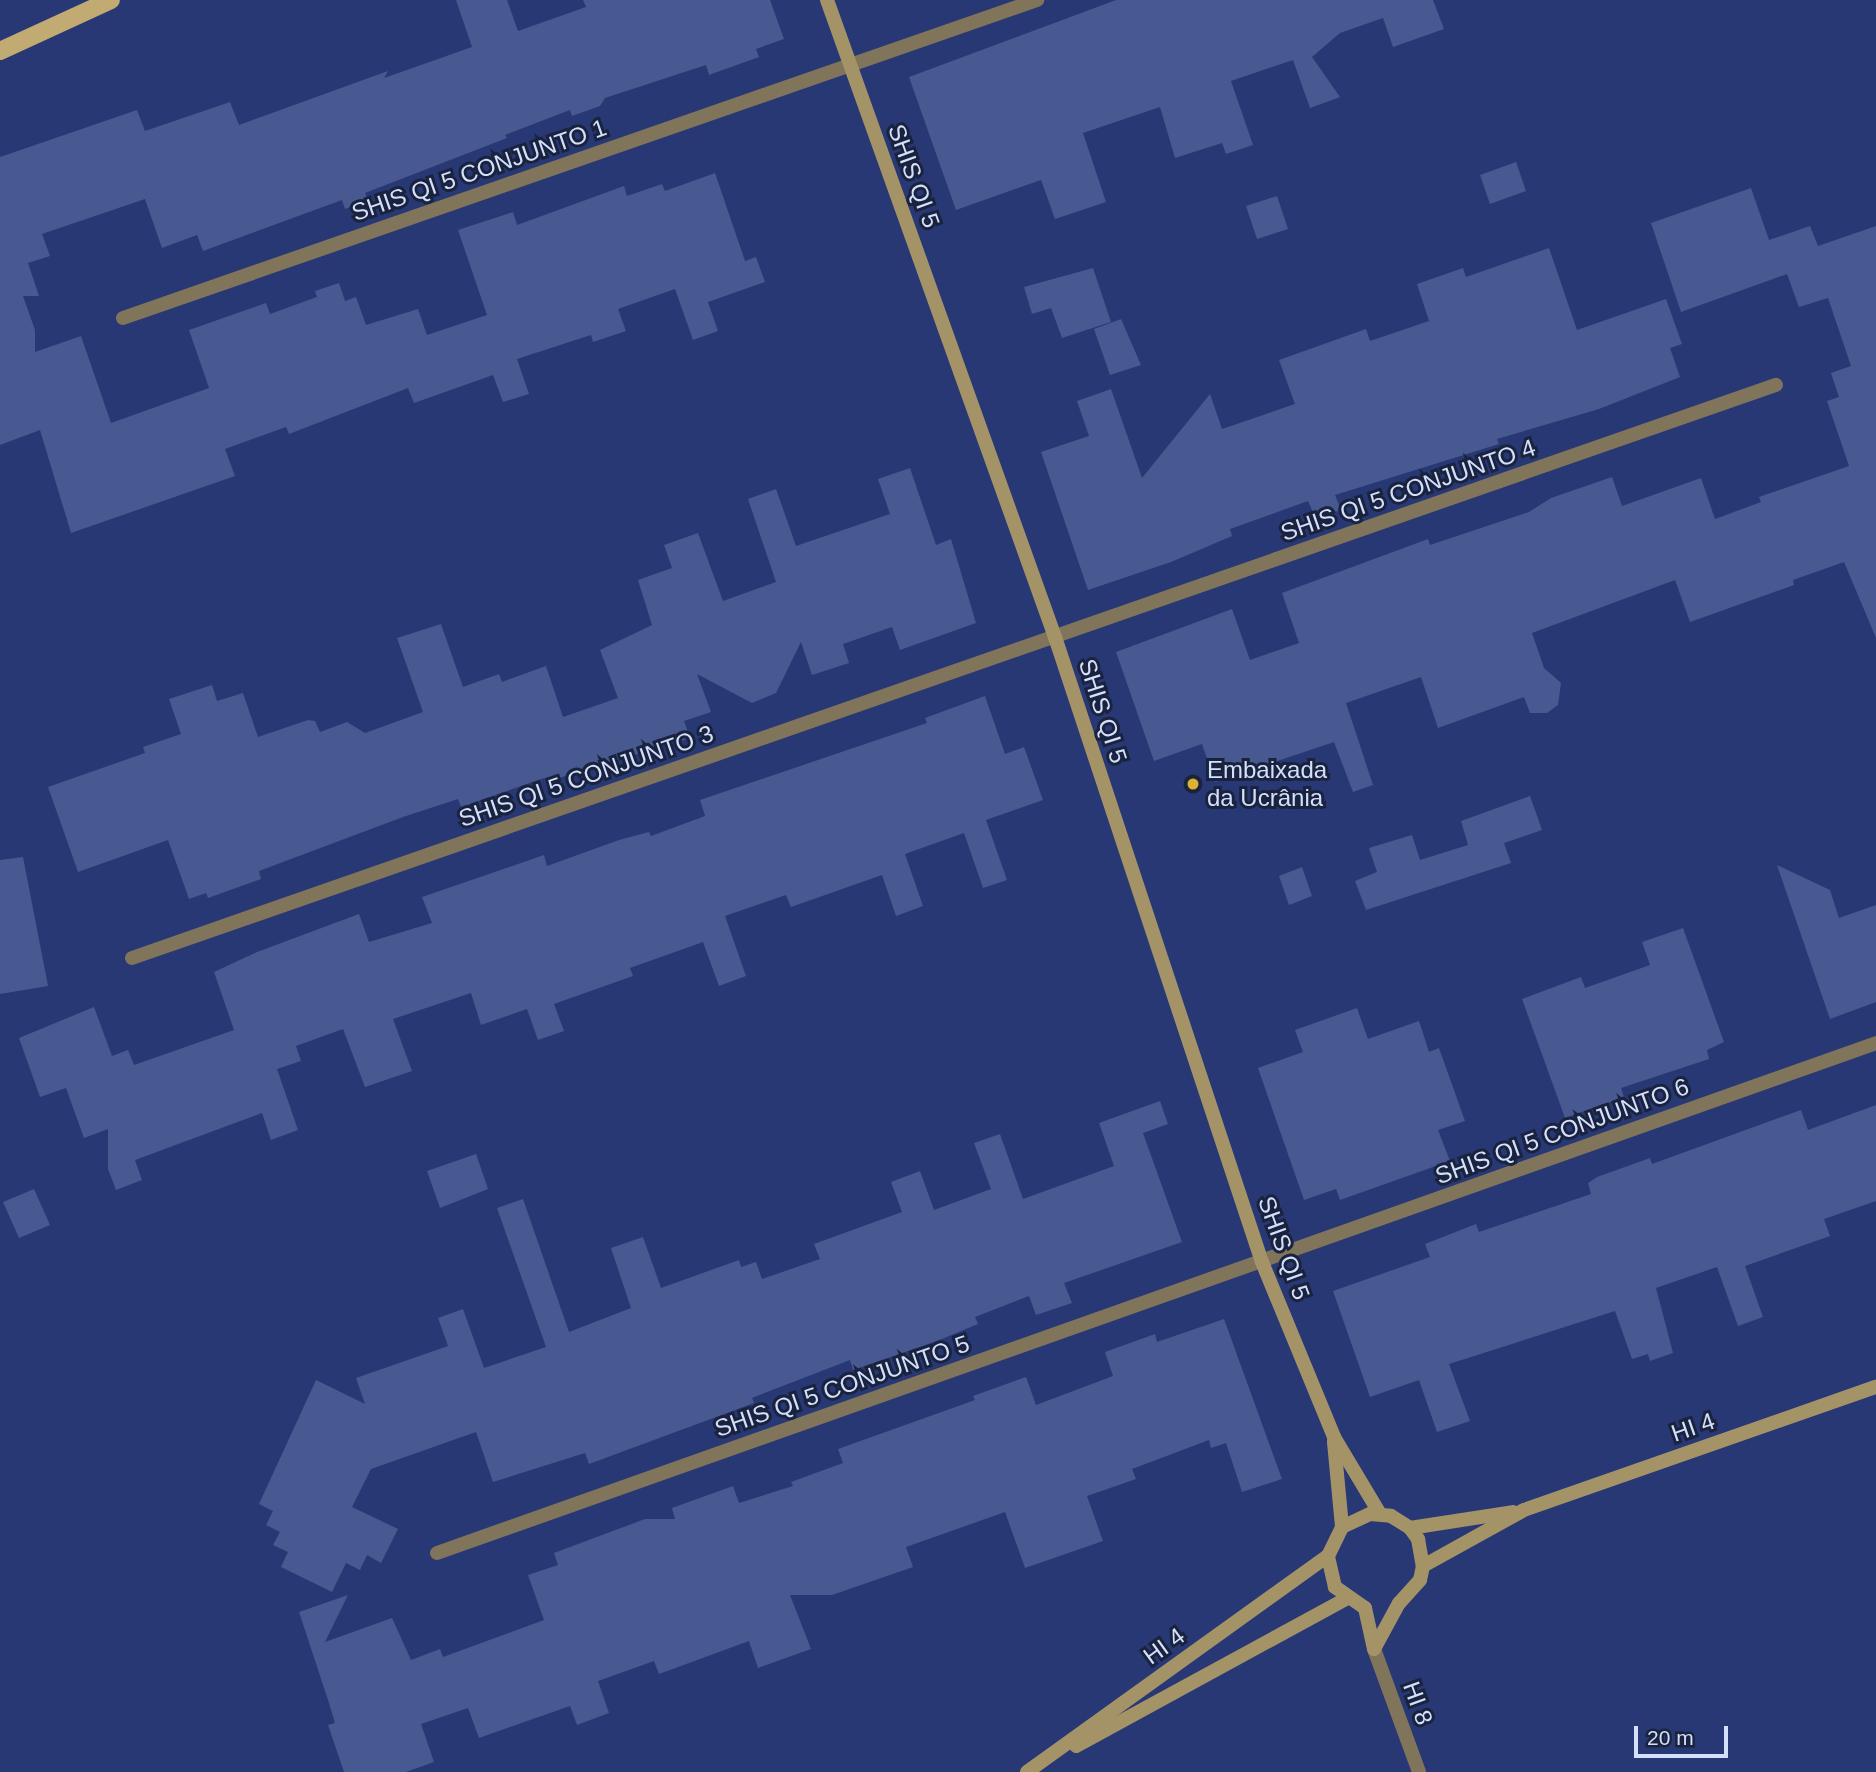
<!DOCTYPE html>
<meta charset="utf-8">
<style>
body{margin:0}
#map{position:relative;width:1876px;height:1772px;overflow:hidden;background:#283874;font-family:Arial,sans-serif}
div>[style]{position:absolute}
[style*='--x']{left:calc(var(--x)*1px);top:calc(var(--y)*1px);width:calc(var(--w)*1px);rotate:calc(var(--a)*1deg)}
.building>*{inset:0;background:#475990}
.street>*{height:14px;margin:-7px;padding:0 7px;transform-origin:7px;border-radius:7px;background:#80755a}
.secondary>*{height:14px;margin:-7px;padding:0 7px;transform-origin:7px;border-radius:7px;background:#a59368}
.primary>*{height:18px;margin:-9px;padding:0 9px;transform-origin:9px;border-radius:9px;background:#c1ab72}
.dots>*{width:19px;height:19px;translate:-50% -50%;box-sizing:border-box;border:4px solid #1a233e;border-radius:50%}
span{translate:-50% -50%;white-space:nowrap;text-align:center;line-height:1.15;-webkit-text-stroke:6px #1a233e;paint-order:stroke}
.street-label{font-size:24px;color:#d4dffc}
.poi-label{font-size:24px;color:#d4dffc}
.left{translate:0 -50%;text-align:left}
.scale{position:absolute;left:1634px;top:1726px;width:94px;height:32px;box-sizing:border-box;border:4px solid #d4dffc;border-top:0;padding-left:9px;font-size:21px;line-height:24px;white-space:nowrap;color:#d4dffc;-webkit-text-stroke:5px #1a233e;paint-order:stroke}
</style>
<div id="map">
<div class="building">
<div style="clip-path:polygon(456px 0,507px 0,518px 31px,586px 7px,583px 0,770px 0,784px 39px,756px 49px,759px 57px,709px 75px,706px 65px,605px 98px,600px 106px,572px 116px,570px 110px,505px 135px,507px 138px,365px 193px,368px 200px,345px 209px,342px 200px,203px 251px,197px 235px,162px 248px,145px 199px,42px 234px,50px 256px,28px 263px,39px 296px,23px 296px,35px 330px,35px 352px,81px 336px,111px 423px,209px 388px,189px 330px,266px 303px,270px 314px,317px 297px,315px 291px,339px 283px,345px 301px,356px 297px,366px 325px,418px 309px,427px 335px,487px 315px,458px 230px,513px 212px,517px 225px,624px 186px,627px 196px,662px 184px,665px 191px,715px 173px,745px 261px,756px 257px,765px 282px,708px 302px,718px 331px,693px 340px,675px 289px,618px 309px,626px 331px,593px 342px,591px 335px,517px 359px,529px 394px,503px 402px,493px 375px,414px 403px,408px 388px,289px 434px,286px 427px,225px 449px,235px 476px,71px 533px,40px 430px,0 445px,0 157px,137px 110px,145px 131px,230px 102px,239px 125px,388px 71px,384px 78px,472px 47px)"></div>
<div style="clip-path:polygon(1116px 0,1433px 0,1444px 29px,1393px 47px,1383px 18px,1340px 33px,1312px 57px,1340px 97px,1310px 108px,1293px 60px,1231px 81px,1253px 145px,1226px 154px,1222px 143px,1175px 158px,1160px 107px,1083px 133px,1106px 202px,1055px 219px,1041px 180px,956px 210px,909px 77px)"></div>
<div style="clip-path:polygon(1516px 162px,1526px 191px,1490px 204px,1480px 175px)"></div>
<div style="clip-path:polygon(1751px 188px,1769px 240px,1810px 226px,1818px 246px,1876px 226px,1876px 638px,1844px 562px,1793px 580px,1794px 585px,1690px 622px,1675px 580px,1532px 633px,1544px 668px,1561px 683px,1558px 705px,1547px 713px,1530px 713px,1524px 697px,1438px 728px,1421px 677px,1346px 703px,1373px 785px,1353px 792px,1334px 742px,1215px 782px,1202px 744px,1154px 761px,1116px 652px,1232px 609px,1250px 660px,1299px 643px,1282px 593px,1428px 539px,1430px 545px,1529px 512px,1551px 498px,1612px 477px,1622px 506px,1701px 478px,1715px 519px,1761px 502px,1759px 497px,1849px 466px,1827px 401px,1839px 397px,1831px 373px,1851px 366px,1828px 298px,1799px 307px,1787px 274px,1681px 312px,1651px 223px)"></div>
<div style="clip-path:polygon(1277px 196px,1288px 229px,1257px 239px,1246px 206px)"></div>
<div style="clip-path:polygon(1549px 248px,1577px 330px,1666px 299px,1682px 344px,1670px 348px,1680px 377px,1599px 409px,1497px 439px,1499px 444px,1335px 495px,1341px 510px,1316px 519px,1308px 501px,1230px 529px,1232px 536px,1171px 562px,1088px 590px,1041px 452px,1089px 436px,1077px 401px,1111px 389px,1142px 478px,1210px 394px,1222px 429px,1295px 404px,1279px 360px,1366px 329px,1370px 341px,1429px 321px,1417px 284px,1463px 268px,1466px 277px)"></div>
<div style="clip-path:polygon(1093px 268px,1111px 322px,1062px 338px,1051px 308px,1032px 314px,1024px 287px)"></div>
<div style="clip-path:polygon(1121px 319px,1141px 365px,1110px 375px,1094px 329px)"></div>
<div style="clip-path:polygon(910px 468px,936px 545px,951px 539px,976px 623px,900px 650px,892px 627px,843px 644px,849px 663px,812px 675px,801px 642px,776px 693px,752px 703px,697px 674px,711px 712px,684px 721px,690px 738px,546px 782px,544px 778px,461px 807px,458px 799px,403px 817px,259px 871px,261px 879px,208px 898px,206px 893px,189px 899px,168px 840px,78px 872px,48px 787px,145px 753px,143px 747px,181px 734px,169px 699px,212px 685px,217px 701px,243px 693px,258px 737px,308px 720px,315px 721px,320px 732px,347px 722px,365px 733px,423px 712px,397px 638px,441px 624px,463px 687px,499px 674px,502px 682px,510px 679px,546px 666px,563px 717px,618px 698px,600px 650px,652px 625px,638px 580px,672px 568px,664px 545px,698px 533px,723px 601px,776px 582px,748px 499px,776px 489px,796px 546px,890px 514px,878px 479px)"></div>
<div style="clip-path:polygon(985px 696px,1005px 754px,1024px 747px,1043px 800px,986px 820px,1007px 880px,983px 888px,964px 833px,905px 854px,923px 906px,896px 916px,882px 875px,791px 907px,786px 895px,725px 916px,746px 976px,719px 986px,703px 942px,630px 968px,633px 976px,554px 1004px,564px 1031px,538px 1040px,527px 1009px,481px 1025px,471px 993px,393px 1019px,412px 1071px,365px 1087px,343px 1029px,296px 1046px,301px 1061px,277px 1069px,298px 1130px,271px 1140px,262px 1113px,135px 1160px,142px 1180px,116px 1190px,108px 1169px,108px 1129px,84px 1138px,66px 1088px,40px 1097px,19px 1038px,94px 1007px,112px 1056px,128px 1050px,134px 1065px,234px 1030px,214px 972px,257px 952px,359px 914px,369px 942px,432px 923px,422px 897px,544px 855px,547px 866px,619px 840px,649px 832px,651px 836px,705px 816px,700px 800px,927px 723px,925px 718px)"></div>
<div style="clip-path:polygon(1530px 796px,1542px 830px,1504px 843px,1511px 863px,1366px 910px,1355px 881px,1377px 872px,1369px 848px,1412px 835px,1420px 860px,1468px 845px,1461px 821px)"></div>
<div style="clip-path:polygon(23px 857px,48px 986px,0 994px,0 860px)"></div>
<div style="clip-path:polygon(1777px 865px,1830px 890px,1839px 918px,1876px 905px,1876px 1002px,1830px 1019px)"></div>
<div style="clip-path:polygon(1302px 867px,1312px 896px,1289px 905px,1279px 876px)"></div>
<div style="clip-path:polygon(1683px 928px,1724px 1042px,1707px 1050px,1709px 1059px,1621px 1088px,1624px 1097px,1565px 1118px,1522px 999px,1581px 977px,1585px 988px,1650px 965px,1642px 942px)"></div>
<div style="clip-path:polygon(1357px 1008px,1368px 1039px,1419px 1021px,1429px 1052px,1439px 1048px,1465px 1121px,1438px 1130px,1450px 1161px,1340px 1200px,1336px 1189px,1304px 1200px,1258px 1068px,1303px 1052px,1295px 1030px)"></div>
<div style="clip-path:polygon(1160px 1101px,1168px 1124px,1143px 1133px,1182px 1242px,1064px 1283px,1072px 1303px,1036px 1315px,1029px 1296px,975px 1317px,978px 1324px,937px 1341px,853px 1370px,850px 1360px,752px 1398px,754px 1403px,589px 1464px,585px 1453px,493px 1482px,476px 1432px,371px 1469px,352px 1507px,398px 1529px,381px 1563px,367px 1555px,360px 1570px,346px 1563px,332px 1592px,281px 1567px,288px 1552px,273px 1545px,280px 1532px,266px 1525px,273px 1511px,259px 1504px,316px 1380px,365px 1404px,356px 1378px,448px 1346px,438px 1318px,463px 1309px,484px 1368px,546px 1347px,497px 1208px,523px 1199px,569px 1332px,631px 1308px,611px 1248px,643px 1237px,661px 1288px,739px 1260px,741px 1267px,756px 1262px,762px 1279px,820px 1259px,814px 1244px,902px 1212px,891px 1182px,920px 1171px,934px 1210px,991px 1189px,974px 1143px,1000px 1134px,1023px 1199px,1114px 1166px,1099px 1123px)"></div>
<div style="clip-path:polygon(1876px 1105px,1876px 1201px,1824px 1219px,1830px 1236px,1745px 1266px,1763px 1317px,1738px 1326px,1717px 1267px,1656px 1288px,1673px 1353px,1650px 1361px,1648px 1354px,1632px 1359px,1615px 1311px,1449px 1364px,1470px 1421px,1437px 1432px,1419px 1380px,1370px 1397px,1333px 1291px,1430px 1257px,1425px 1244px,1476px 1224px,1479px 1232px,1591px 1194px,1588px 1183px,1597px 1177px,1650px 1158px,1652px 1164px,1801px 1110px,1808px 1130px)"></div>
<div style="clip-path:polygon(476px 1154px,488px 1189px,440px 1208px,427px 1171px)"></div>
<div style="clip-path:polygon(34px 1189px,50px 1225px,19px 1238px,3px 1202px)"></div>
<div style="clip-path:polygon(1224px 1319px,1282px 1479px,1242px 1492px,1226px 1443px,1211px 1448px,1209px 1440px,1132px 1469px,1136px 1479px,1087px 1496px,1103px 1541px,1025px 1568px,1005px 1512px,906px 1547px,913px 1567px,832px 1595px,790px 1595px,811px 1649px,758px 1668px,749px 1641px,659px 1674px,654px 1661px,598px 1681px,609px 1713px,577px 1725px,570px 1706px,479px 1738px,468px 1708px,421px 1724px,434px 1762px,406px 1772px,344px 1772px,328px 1725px,335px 1723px,329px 1703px,299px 1612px,348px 1595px,325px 1642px,392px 1618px,411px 1660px,440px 1649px,443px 1657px,544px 1620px,528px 1575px,558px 1565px,554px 1553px,645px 1519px,675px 1519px,672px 1508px,733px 1486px,739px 1503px,793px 1486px,791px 1482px,843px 1463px,838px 1449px,975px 1400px,973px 1396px,1026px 1377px,1036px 1405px,1113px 1376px,1105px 1352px,1155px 1334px,1157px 1342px)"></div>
</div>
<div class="street">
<div style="--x:123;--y:318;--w:968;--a:-19.18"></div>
<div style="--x:132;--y:958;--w:1741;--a:-19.22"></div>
<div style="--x:437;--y:1553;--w:1527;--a:-19.51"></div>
<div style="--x:1374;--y:1649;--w:131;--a:69.9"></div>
</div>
<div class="secondary">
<div style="--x:827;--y:0;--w:677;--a:70.31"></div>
<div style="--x:1055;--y:637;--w:658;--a:71.68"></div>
<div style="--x:1262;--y:1262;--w:189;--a:67.6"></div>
<div style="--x:1334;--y:1437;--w:90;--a:59.1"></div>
<div style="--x:1334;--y:1442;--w:85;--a:84.6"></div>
<div style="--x:1370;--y:1514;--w:21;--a:5"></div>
<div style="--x:1391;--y:1516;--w:22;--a:32"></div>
<div style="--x:1410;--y:1528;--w:14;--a:54"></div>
<div style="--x:1418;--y:1539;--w:27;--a:80"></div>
<div style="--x:1423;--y:1566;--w:14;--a:102"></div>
<div style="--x:1420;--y:1580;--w:31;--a:132"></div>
<div style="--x:1399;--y:1603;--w:52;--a:118.5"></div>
<div style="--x:1374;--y:1649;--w:42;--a:-102.4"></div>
<div style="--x:1365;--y:1608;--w:37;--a:-145"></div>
<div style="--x:1335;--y:1587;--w:32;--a:-103"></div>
<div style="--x:1328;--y:1556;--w:32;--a:-64"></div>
<div style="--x:1342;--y:1527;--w:31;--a:-25"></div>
<div style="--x:1410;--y:1528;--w:104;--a:-8.8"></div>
<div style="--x:1423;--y:1566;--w:115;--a:-29"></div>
<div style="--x:1524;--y:1510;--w:373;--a:-19.3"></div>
<div style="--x:1076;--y:1746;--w:307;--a:-28.6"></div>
<div style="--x:1027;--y:1772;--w:370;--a:-35.7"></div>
</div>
<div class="primary">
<div style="--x:0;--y:51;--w:122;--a:-24.7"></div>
</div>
<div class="dots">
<div style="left:1193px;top:784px;background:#ddb233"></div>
</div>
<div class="street-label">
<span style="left:479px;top:170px;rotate:-19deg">SHIS QI 5 CONJUNTO 1</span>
<span style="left:914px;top:176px;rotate:70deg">SHIS QI 5</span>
<span style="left:1408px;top:490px;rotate:-19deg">SHIS QI 5 CONJUNTO 4</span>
<span style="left:1103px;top:711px;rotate:72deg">SHIS QI 5</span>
<span style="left:586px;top:776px;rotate:-19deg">SHIS QI 5 CONJUNTO 3</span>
<span style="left:1562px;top:1131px;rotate:-20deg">SHIS QI 5 CONJUNTO 6</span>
<span style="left:1284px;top:1248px;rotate:70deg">SHIS QI 5</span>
<span style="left:842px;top:1386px;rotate:-19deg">SHIS QI 5 CONJUNTO 5</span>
<span style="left:1693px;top:1427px;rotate:-19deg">HI 4</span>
<span style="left:1164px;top:1646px;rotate:-36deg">HI 4</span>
<span style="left:1418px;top:1703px;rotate:70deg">HI 8</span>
</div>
<div class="poi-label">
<span class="left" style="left:1207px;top:784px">Embaixada<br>da Ucrânia</span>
</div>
<div class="scale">20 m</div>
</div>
